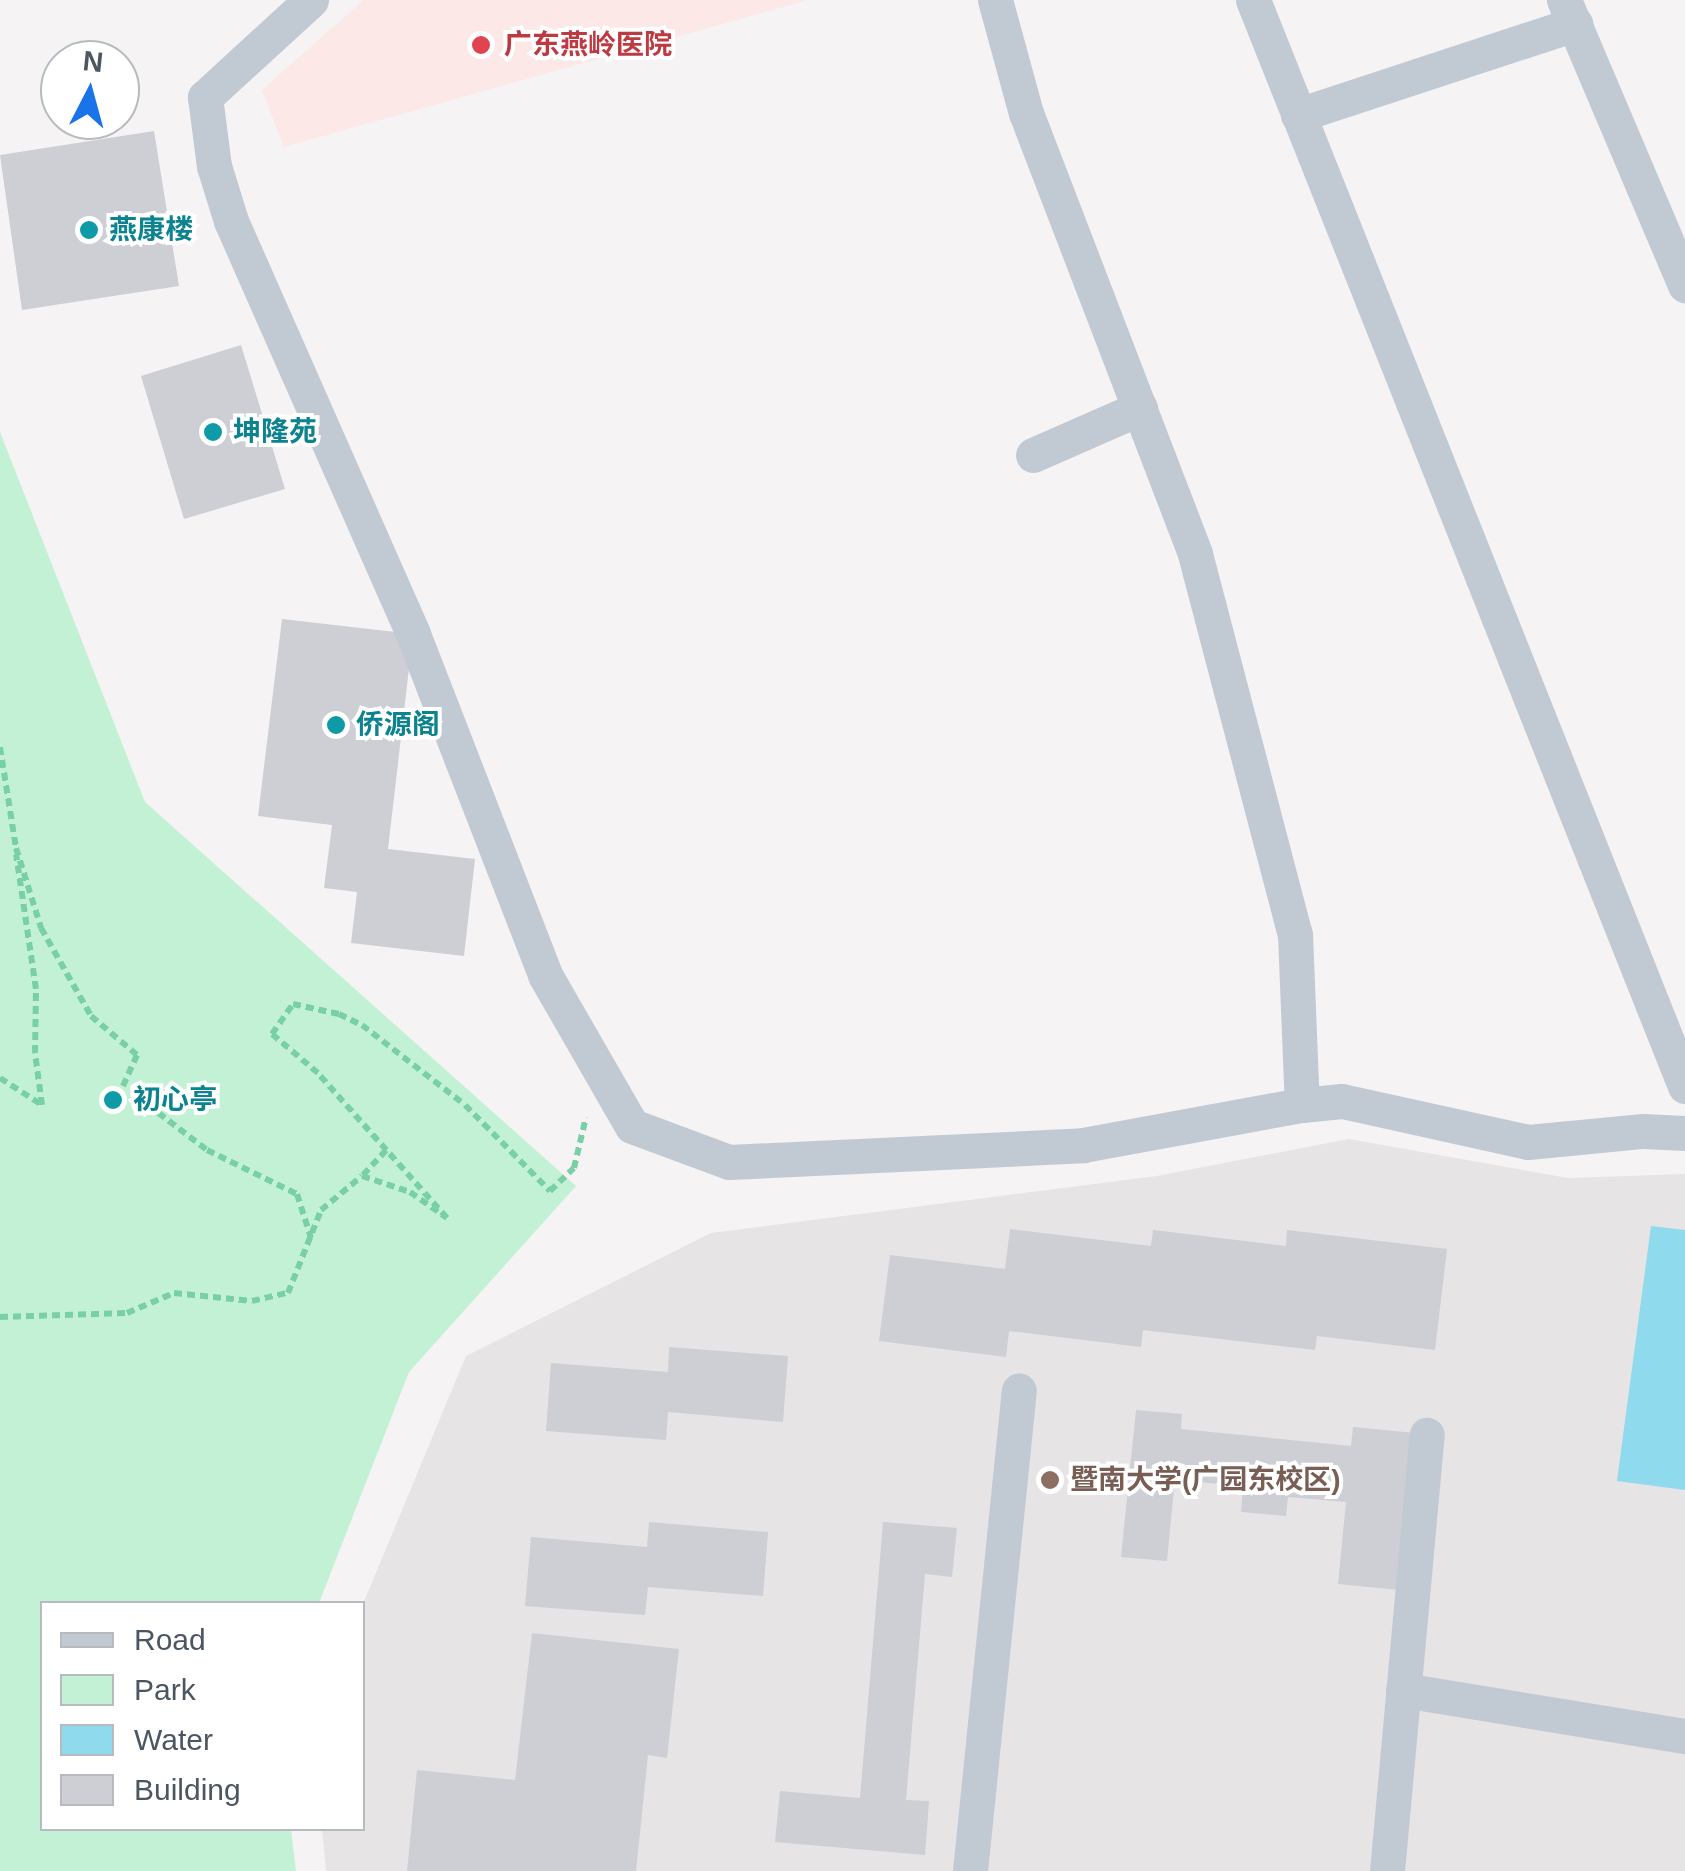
<!DOCTYPE html>
<meta charset="utf-8">
<style>
body{margin:0}
#map{position:relative;width:1685px;height:1871px;overflow:hidden;background:#f5f3f3;font-family:Helvetica,"Noto Sans SC",sans-serif}
div>[style]{position:absolute}
[style*='--x']{left:calc(var(--x)*1px);top:calc(var(--y)*1px);width:calc(var(--w)*1px);rotate:calc(var(--a)*1deg)}
.education>*{inset:0;background:#e6e4e5}
.medical>*{inset:0;background:#fce8e6}
.green>*{inset:0;background:#c3f1d5}
.water>*{inset:0;background:#90daee}
.building>*{inset:0;background:#cdcfd5}
.round{border-radius:50%}
.path>*{height:6px;margin-top:-3px;transform-origin:0;background:repeating-linear-gradient(90deg,#7ad0a6 0 8px,transparent 0 13px)}
.minor>*{height:35px;margin:-17.5px;padding:0 17.5px;transform-origin:17.5px;border-radius:17.5px;background:#c1cad2}
.dots>*{width:28px;height:28px;translate:-50% -50%;box-sizing:border-box;border:5px solid #fff;border-radius:50%}
span{translate:-50% -50%;white-space:nowrap;text-align:center;line-height:1.15;-webkit-text-stroke:8px #fff;paint-order:stroke}
.health-label{font-size:28px;color:#be3a42;font-weight:700}
.left{translate:0 -50%;text-align:left}
.culture-label{font-size:28px;color:#0d838f;font-weight:700}
.education-label{font-size:28px;color:#785e54;font-weight:700}
.legend{position:absolute;left:40px;top:1601px;width:325px;height:230px;box-sizing:border-box;background:#fff;border:2px solid #b7bbc0;margin:0;padding:12px 18px;list-style:none;font-size:30px;color:#4a5661}
.legend li{display:flex;align-items:center;gap:20px;height:50px}
.legend b{width:50px;border:2px solid #b7bbc0}
.north{position:absolute;left:40px;top:40px;width:100px;height:100px;box-sizing:border-box;background:#fff;border:2px solid #b7bbc0;border-radius:50%;rotate:6deg;font-size:28px;font-weight:700;line-height:40px;text-align:center;color:#4a5661}
.north::after{content:'';display:block;margin:auto;width:35px;height:45px;background:#1a73e8;clip-path:polygon(50% 0,100% 100%,50% 72%,0 100%)}
</style>
<div id="map">
<div class="education">
<div style="clip-path:polygon(1349px 1139px,1568px 1178px,1685px 1174px,1685px 1871px,326px 1871px,322px 1829px,362px 1828px,363px 1604px,466px 1356px,711px 1233px,1157px 1176px)"></div>
</div>
<div class="medical">
<div style="clip-path:polygon(364px 0,808px 0,284px 147px,262px 90px)"></div>
</div>
<div class="green">
<div style="clip-path:polygon(0 432px,145px 802px,576px 1186px,409px 1372px,319px 1603px,42px 1604px,42px 1828px,291px 1829px,296px 1871px,0 1871px)"></div>
</div>
<div class="water">
<div style="clip-path:polygon(1651px 1226px,1685px 1230px,1685px 1490px,1617px 1481px)"></div>
</div>
<div class="building">
<div style="clip-path:polygon(154px 131px,179px 286px,22px 310px,0 155px)"></div>
<div style="clip-path:polygon(241px 345px,285px 489px,184px 519px,141px 376px)"></div>
<div style="clip-path:polygon(282px 619px,413px 634px,388px 849px,475px 859px,464px 956px,351px 943px,357px 892px,324px 888px,332px 825px,258px 816px)"></div>
<div class="round" style="left:107.5px;top:1094.5px;width:11px;height:11px"></div>
<div style="clip-path:polygon(1010px 1229px,1151px 1246px,1153px 1230px,1286px 1246px,1287px 1230px,1447px 1249px,1435px 1350px,1317px 1336px,1315px 1350px,1143px 1330px,1141px 1347px,1009px 1331px,1006px 1357px,879px 1341px,890px 1255px,1005px 1269px)"></div>
<div style="clip-path:polygon(669px 1347px,788px 1356px,783px 1422px,668px 1412px,666px 1440px,546px 1431px,551px 1363px,668px 1372px)"></div>
<div style="clip-path:polygon(1136px 1410px,1182px 1414px,1181px 1429px,1351px 1446px,1353px 1427px,1415px 1433px,1399px 1590px,1338px 1584px,1346px 1502px,1288px 1497px,1286px 1516px,1241px 1512px,1243px 1487px,1175px 1479px,1167px 1561px,1121px 1557px)"></div>
<div style="clip-path:polygon(649px 1522px,768px 1532px,763px 1596px,648px 1587px,645px 1615px,525px 1606px,531px 1537px,647px 1547px)"></div>
<div style="clip-path:polygon(883px 1522px,957px 1528px,952px 1577px,925px 1574px,906px 1800px,929px 1801px,925px 1855px,775px 1842px,780px 1791px,860px 1798px)"></div>
<div style="clip-path:polygon(532px 1633px,679px 1649px,667px 1758px,648px 1755px,636px 1871px,407px 1871px,417px 1770px,515px 1780px)"></div>
</div>
<div class="path">
<div style="--x:0;--y:747;--w:102;--a:81"></div>
<div style="--x:16;--y:848;--w:84;--a:72.6"></div>
<div style="--x:41;--y:928;--w:101;--a:60.4"></div>
<div style="--x:91;--y:1016;--w:60;--a:40.3"></div>
<div style="--x:137;--y:1055;--w:46;--a:114.3"></div>
<div style="--x:118;--y:1097;--w:31;--a:15"></div>
<div style="--x:148;--y:1105;--w:74;--a:37.3"></div>
<div style="--x:207;--y:1150;--w:100;--a:26.1"></div>
<div style="--x:297;--y:1194;--w:46;--a:72.3"></div>
<div style="--x:0;--y:1078;--w:50;--a:32.7"></div>
<div style="--x:42;--y:1105;--w:52;--a:-97.7"></div>
<div style="--x:35;--y:1053;--w:64;--a:-89.1"></div>
<div style="--x:36;--y:989;--w:136;--a:-98.4"></div>
<div style="--x:363;--y:1175;--w:34;--a:-47"></div>
<div style="--x:0;--y:1317;--w:127;--a:-1.8"></div>
<div style="--x:127;--y:1313;--w:51;--a:-23.1"></div>
<div style="--x:174;--y:1293;--w:78;--a:5.9"></div>
<div style="--x:252;--y:1301;--w:37;--a:-13"></div>
<div style="--x:288;--y:1293;--w:89;--a:-68.3"></div>
<div style="--x:321;--y:1210;--w:53;--a:-39.7"></div>
<div style="--x:362;--y:1176;--w:51;--a:18.4"></div>
<div style="--x:410;--y:1192;--w:45;--a:35.1"></div>
<div style="--x:447;--y:1218;--w:194;--a:-131.7"></div>
<div style="--x:318;--y:1073;--w:60;--a:-139.7"></div>
<div style="--x:272;--y:1034;--w:37;--a:-55"></div>
<div style="--x:293;--y:1004;--w:47;--a:12.3"></div>
<div style="--x:339;--y:1014;--w:25;--a:26"></div>
<div style="--x:362;--y:1025;--w:130;--a:37.8"></div>
<div style="--x:465;--y:1105;--w:121;--a:45.3"></div>
<div style="--x:550;--y:1191;--w:33;--a:-44"></div>
<div style="--x:574;--y:1168;--w:52;--a:-76.8"></div>
</div>
<div class="minor">
<div style="--x:311;--y:0;--w:144;--a:137.5"></div>
<div style="--x:205;--y:97;--w:70;--a:82.6"></div>
<div style="--x:214;--y:166;--w:58;--a:72.8"></div>
<div style="--x:231;--y:221;--w:451;--a:66.2"></div>
<div style="--x:413;--y:634;--w:366;--a:68.8"></div>
<div style="--x:545;--y:975;--w:174;--a:60.1"></div>
<div style="--x:632;--y:1126;--w:103;--a:20.4"></div>
<div style="--x:729;--y:1162;--w:354;--a:-2.7"></div>
<div style="--x:1083;--y:1145;--w:223;--a:-10.4"></div>
<div style="--x:995;--y:0;--w:117;--a:74.7"></div>
<div style="--x:1026;--y:113;--w:472;--a:69"></div>
<div style="--x:1195;--y:554;--w:393;--a:75.3"></div>
<div style="--x:1295;--y:934;--w:171;--a:87.7"></div>
<div style="--x:1302;--y:1105;--w:40;--a:-5.7"></div>
<div style="--x:1342;--y:1101;--w:190;--a:12.4"></div>
<div style="--x:1528;--y:1142;--w:116;--a:-5.5"></div>
<div style="--x:1643;--y:1131;--w:42;--a:2.7"></div>
<div style="--x:1253;--y:0;--w:1169;--a:68.31"></div>
<div style="--x:1564;--y:0;--w:310;--a:67"></div>
<div style="--x:1298;--y:115;--w:292;--a:-18.2"></div>
<div style="--x:1033;--y:455;--w:117;--a:-23.7"></div>
<div style="--x:1403;--y:1690;--w:286;--a:9.3"></div>
<div style="--x:970;--y:1871;--w:483;--a:-84.2"></div>
<div style="--x:1387;--y:1871;--w:438;--a:-84.8"></div>
</div>
<div class="dots">
<div style="left:481px;top:45px;background:#e0444e"></div>
<div style="left:89px;top:230px;background:#0f9aa8"></div>
<div style="left:213px;top:432px;background:#0f9aa8"></div>
<div style="left:336px;top:725px;background:#0f9aa8"></div>
<div style="left:113px;top:1100px;background:#0f9aa8"></div>
<div style="left:1050px;top:1480px;background:#8d6e63"></div>
</div>
<div class="health-label">
<span class="left" style="left:504px;top:45px">广东燕岭医院</span>
</div>
<div class="culture-label">
<span class="left" style="left:109px;top:230px">燕康楼</span>
<span class="left" style="left:233px;top:432px">坤隆苑</span>
<span class="left" style="left:356px;top:725px">侨源阁</span>
<span class="left" style="left:133px;top:1100px">初心亭</span>
</div>
<div class="education-label">
<span class="left" style="left:1070px;top:1480px">暨南大学(广园东校区)</span>
</div>
<ul class="legend">
<li><b style="height:12px;background:#c1cad2"></b>Road</li>
<li><b style="height:28px;background:#c3f1d5"></b>Park</li>
<li><b style="height:28px;background:#90daee"></b>Water</li>
<li><b style="height:28px;background:#cdcfd5"></b>Building</li>
</ul>
<div class="north">N</div>
</div>
